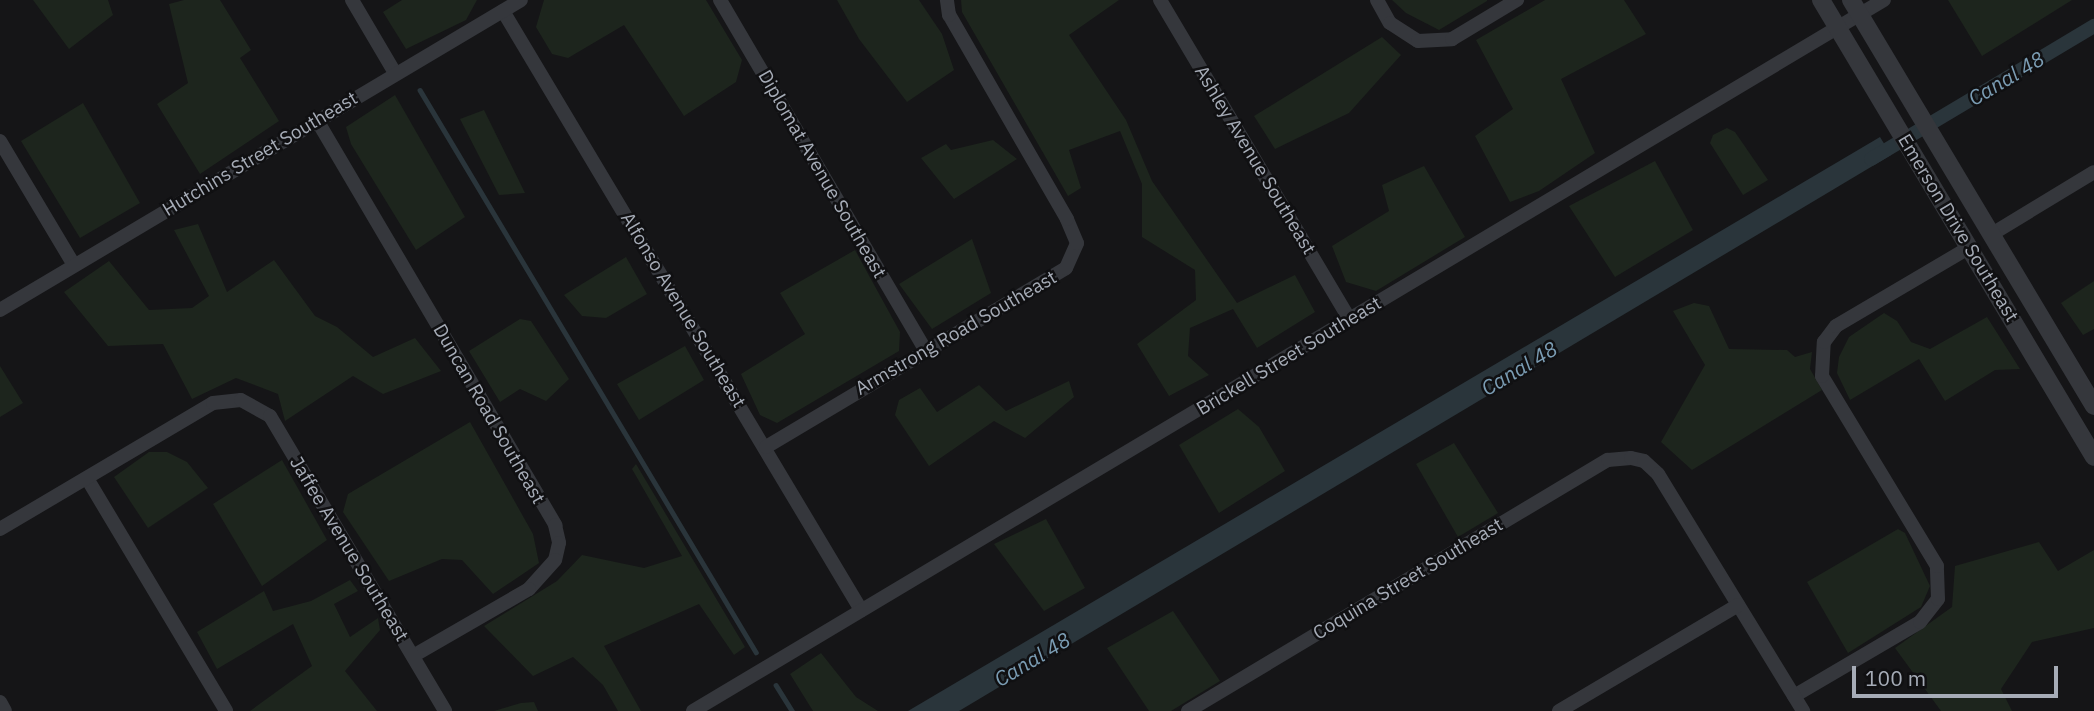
<!DOCTYPE html>
<style>
body{margin:0}
#map{position:relative;width:2094px;height:711px;overflow:hidden;background:#151517;font-family:"IBM Plex Sans",sans-serif}
div>[style]{position:absolute}
[style*='--x']{left:calc(var(--x)*1px);top:calc(var(--y)*1px);width:calc(var(--w)*1px);rotate:calc(var(--a)*1deg)}
.green>*{inset:0;background:#1d251d}
.water>*{inset:0;background:#2a353b}
.stream>*{height:4.5px;margin:-2.25px;padding:0 2.25px;transform-origin:2.25px;border-radius:2.25px;background:#2a353b}
.canal>*{height:14px;margin:-7px;padding:0 7px;transform-origin:7px;border-radius:7px;background:#2a353b}
.minor>*{height:14px;margin:-7px;padding:0 7px;transform-origin:7px;border-radius:7px;background:#35373c}
.tertiary>*{height:18px;margin:-9px;padding:0 9px;transform-origin:9px;border-radius:9px;background:#35373c}
span{translate:-50% -50%;white-space:nowrap;text-align:center;line-height:1.15;-webkit-text-stroke:5px #101012;paint-order:stroke}
.street-label{font-size:19px;color:#a6acb7}
.water-label{font-size:21px;color:#7b9db4;font-style:italic}
.scale{position:absolute;left:1852px;top:666px;width:206px;height:32px;box-sizing:border-box;border:4px solid #a6acb7;border-top:0;padding-left:9px;font-size:21px;line-height:24px;white-space:nowrap;color:#a6acb7;-webkit-text-stroke:5px #101012;paint-order:stroke}
</style>
<div id="map">
<div class="green">
<div style="clip-path:polygon(33px 0,108px 0,113px 15px,69px 49px)"></div>
<div style="clip-path:polygon(184px 0,220px 0,251px 50px,240px 58px,279px 121px,200px 174px,157px 104px,188px 83px,169px 4px)"></div>
<div style="clip-path:polygon(402px 0,477px 0,466px 20px,406px 49px,383px 12px)"></div>
<div style="clip-path:polygon(544px 0,706px 0,742px 60px,736px 82px,684px 116px,624px 25px,568px 58px,552px 54px,536px 27px)"></div>
<div style="clip-path:polygon(837px 0,919px 0,942px 34px,954px 70px,907px 102px,859px 39px)"></div>
<div style="clip-path:polygon(961px 0,1119px 0,1069px 35px,1126px 120px,1152px 181px,1237px 303px,1295px 275px,1315px 312px,1257px 348px,1233px 309px,1190px 328px,1188px 356px,1209px 375px,1169px 396px,1137px 344px,1196px 300px,1195px 270px,1142px 237px,1142px 184px,1120px 131px,1069px 150px,1081px 188px,1068px 196px,962px 12px)"></div>
<div style="clip-path:polygon(1392px 0,1487px 0,1487px 1px,1439px 30px,1406px 13px)"></div>
<div style="clip-path:polygon(1545px 0,1624px 0,1646px 34px,1561px 79px,1595px 153px,1539px 191px,1510px 202px,1475px 136px,1513px 109px,1476px 40px)"></div>
<div style="clip-path:polygon(1948px 0,2072px 0,1982px 56px)"></div>
<div style="clip-path:polygon(1382px 37px,1401px 55px,1349px 113px,1275px 149px,1254px 116px)"></div>
<div style="clip-path:polygon(395px 95px,465px 217px,416px 250px,351px 144px,346px 127px)"></div>
<div style="clip-path:polygon(83px 103px,140px 203px,80px 238px,21px 141px)"></div>
<div style="clip-path:polygon(484px 110px,525px 193px,499px 195px,460px 119px)"></div>
<div style="clip-path:polygon(1727px 128px,1735px 132px,1768px 180px,1743px 195px,1710px 143px,1713px 135px)"></div>
<div style="clip-path:polygon(993px 140px,1017px 159px,954px 199px,921px 158px,946px 144px,951px 150px)"></div>
<div style="clip-path:polygon(1655px 161px,1693px 230px,1615px 277px,1569px 206px)"></div>
<div style="clip-path:polygon(1424px 166px,1465px 237px,1376px 291px,1346px 282px,1332px 246px,1389px 211px,1382px 185px)"></div>
<div style="clip-path:polygon(198px 224px,227px 292px,274px 260px,315px 316px,337px 327px,373px 357px,415px 338px,441px 371px,383px 394px,353px 376px,285px 421px,278px 394px,236px 378px,192px 399px,163px 344px,108px 346px,64px 292px,109px 261px,149px 310px,192px 308px,209px 296px,174px 230px)"></div>
<div style="clip-path:polygon(972px 239px,991px 293px,932px 329px,899px 284px)"></div>
<div style="clip-path:polygon(855px 250px,900px 332px,899px 351px,777px 423px,760px 415px,741px 374px,805px 334px,780px 293px)"></div>
<div style="clip-path:polygon(626px 257px,647px 294px,606px 318px,582px 316px,564px 295px)"></div>
<div style="clip-path:polygon(2094px 281px,2094px 329px,2083px 335px,2061px 303px)"></div>
<div style="clip-path:polygon(1694px 303px,1709px 306px,1729px 349px,1787px 350px,1795px 357px,1812px 352px,1810px 369px,1822px 390px,1692px 470px,1661px 442px,1705px 365px,1673px 311px)"></div>
<div style="clip-path:polygon(1884px 313px,1897px 321px,1911px 342px,1930px 349px,1987px 317px,2020px 369px,1995px 370px,1945px 401px,1919px 359px,1850px 400px,1837px 373px,1839px 357px,1849px 337px)"></div>
<div style="clip-path:polygon(520px 319px,531px 321px,569px 379px,546px 401px,520px 389px,500px 402px,469px 351px)"></div>
<div style="clip-path:polygon(685px 346px,704px 380px,639px 420px,617px 384px)"></div>
<div style="clip-path:polygon(0 366px,23px 403px,0 417px)"></div>
<div style="clip-path:polygon(1069px 381px,1074px 397px,1025px 438px,994px 421px,929px 466px,895px 415px,899px 400px,920px 388px,937px 412px,979px 385px,1006px 411px)"></div>
<div style="clip-path:polygon(1238px 409px,1259px 427px,1285px 471px,1219px 513px,1179px 445px)"></div>
<div style="clip-path:polygon(470px 422px,533px 534px,539px 563px,493px 594px,462px 560px,442px 559px,389px 581px,343px 512px,348px 494px)"></div>
<div style="clip-path:polygon(1454px 443px,1498px 513px,1458px 537px,1416px 464px)"></div>
<div style="clip-path:polygon(149px 452px,167px 452px,187px 462px,208px 488px,148px 528px,114px 477px)"></div>
<div style="clip-path:polygon(282px 460px,327px 540px,262px 586px,213px 504px)"></div>
<div style="clip-path:polygon(636px 464px,745px 647px,734px 655px,699px 604px,604px 646px,641px 711px,618px 711px,603px 685px,573px 657px,533px 676px,484px 626px,557px 581px,582px 555px,644px 568px,682px 556px,632px 469px)"></div>
<div style="clip-path:polygon(1046px 519px,1085px 588px,1044px 611px,994px 544px)"></div>
<div style="clip-path:polygon(1898px 529px,1905px 533px,1930px 586px,1921px 607px,1848px 653px,1807px 582px)"></div>
<div style="clip-path:polygon(2039px 542px,2058px 571px,2094px 550px,2094px 628px,2032px 642px,2001px 689px,2012px 711px,1941px 711px,1895px 648px,1952px 607px,1955px 566px)"></div>
<div style="clip-path:polygon(350px 580px,358px 591px,334px 604px,350px 637px,378px 618px,380px 630px,345px 671px,377px 711px,250px 711px,312px 666px,293px 624px,217px 669px,197px 632px,264px 591px,273px 611px,311px 601px)"></div>
<div style="clip-path:polygon(1173px 611px,1220px 681px,1171px 711px,1149px 711px,1107px 648px)"></div>
<div style="clip-path:polygon(821px 653px,856px 697px,878px 711px,813px 711px,790px 674px)"></div>
<div style="clip-path:polygon(534px 702px,538px 711px,494px 711px,521px 703px)"></div>
</div>
<div class="water">
<div style="clip-path:polygon(1880px 137px,1891px 155px,959px 711px,908px 711px)"></div>
</div>
<div class="stream">
<div style="--x:420;--y:90;--w:655;--a:59.13"></div>
<div style="--x:776;--y:685;--w:31;--a:58"></div>
</div>
<div class="canal">
<div style="--x:1871;--y:159;--w:260;--a:-30.8"></div>
</div>
<div class="minor">
<div style="--x:352;--y:0;--w:85;--a:59.5"></div>
<div style="--x:720;--y:0;--w:405;--a:59.6"></div>
<div style="--x:1160;--y:0;--w:372;--a:59.3"></div>
<div style="--x:1377;--y:0;--w:26;--a:61"></div>
<div style="--x:1390;--y:23;--w:33;--a:33"></div>
<div style="--x:1418;--y:41;--w:34;--a:-3"></div>
<div style="--x:1452;--y:39;--w:76;--a:-31"></div>
<div style="--x:503;--y:11;--w:698;--a:59.13"></div>
<div style="--x:318;--y:122;--w:468;--a:59.5"></div>
<div style="--x:555;--y:525;--w:18;--a:77"></div>
<div style="--x:559;--y:543;--w:17;--a:103"></div>
<div style="--x:555;--y:560;--w:39;--a:132"></div>
<div style="--x:529;--y:589;--w:134;--a:150"></div>
<div style="--x:0;--y:141;--w:144;--a:59.2"></div>
<div style="--x:1992;--y:234;--w:119;--a:-31.3"></div>
<div style="--x:0;--y:310;--w:606;--a:-30.75"></div>
<div style="--x:766;--y:447;--w:349;--a:-30.8"></div>
<div style="--x:1066;--y:268;--w:27;--a:-66"></div>
<div style="--x:1077;--y:243;--w:26;--a:-113"></div>
<div style="--x:1067;--y:219;--w:236;--a:-120"></div>
<div style="--x:949;--y:15;--w:15;--a:-98"></div>
<div style="--x:88;--y:480;--w:269;--a:59.1"></div>
<div style="--x:0;--y:529;--w:247;--a:-30.6"></div>
<div style="--x:213;--y:403;--w:28;--a:-6"></div>
<div style="--x:241;--y:400;--w:33;--a:29"></div>
<div style="--x:270;--y:416;--w:343;--a:59.3"></div>
<div style="--x:1794;--y:696;--w:146;--a:-30.4"></div>
<div style="--x:1920;--y:622;--w:29;--a:-52"></div>
<div style="--x:1938;--y:599;--w:33;--a:-92"></div>
<div style="--x:1937;--y:566;--w:222;--a:-121.2"></div>
<div style="--x:1822;--y:376;--w:34;--a:-87"></div>
<div style="--x:1824;--y:342;--w:20;--a:-53"></div>
<div style="--x:1836;--y:326;--w:156;--a:-30.5"></div>
<div style="--x:0;--y:702;--w:10;--a:61"></div>
<div style="--x:693;--y:711;--w:1387;--a:-30.84"></div>
<div style="--x:1188;--y:711;--w:489;--a:-30.9"></div>
<div style="--x:1608;--y:460;--w:23;--a:-5"></div>
<div style="--x:1631;--y:458;--w:13;--a:13"></div>
<div style="--x:1644;--y:461;--w:19;--a:43"></div>
<div style="--x:1658;--y:474;--w:278;--a:58.5"></div>
<div style="--x:1559;--y:711;--w:208;--a:-30.6"></div>
</div>
<div class="tertiary">
<div style="--x:1821;--y:0;--w:532;--a:59.15"></div>
<div style="--x:1851;--y:0;--w:473;--a:59.1"></div>
</div>
<div class="street-label">
<span style="left:260px;top:154px;rotate:-31deg">Hutchins Street Southeast</span>
<span style="left:1255px;top:160px;rotate:59deg">Ashley Avenue Southeast</span>
<span style="left:822px;top:174px;rotate:60deg">Diplomat Avenue Southeast</span>
<span style="left:1958px;top:228px;rotate:59deg">Emerson Drive Southeast</span>
<span style="left:683px;top:310px;rotate:59deg">Alfonso Avenue Southeast</span>
<span style="left:956px;top:333px;rotate:-30deg">Armstrong Road Southeast</span>
<span style="left:1289px;top:356px;rotate:-31deg">Brickell Street Southeast</span>
<span style="left:489px;top:414px;rotate:60deg">Duncan Road Southeast</span>
<span style="left:349px;top:549px;rotate:59deg">Jaffee Avenue Southeast</span>
<span style="left:1408px;top:579px;rotate:-31deg">Coquina Street Southeast</span>
</div>
<div class="water-label">
<span style="left:2006px;top:78px;rotate:-31deg">Canal 48</span>
<span style="left:1519px;top:368px;rotate:-31deg">Canal 48</span>
<span style="left:1032px;top:659px;rotate:-31deg">Canal 48</span>
</div>
<div class="scale">100 m</div>
</div>
